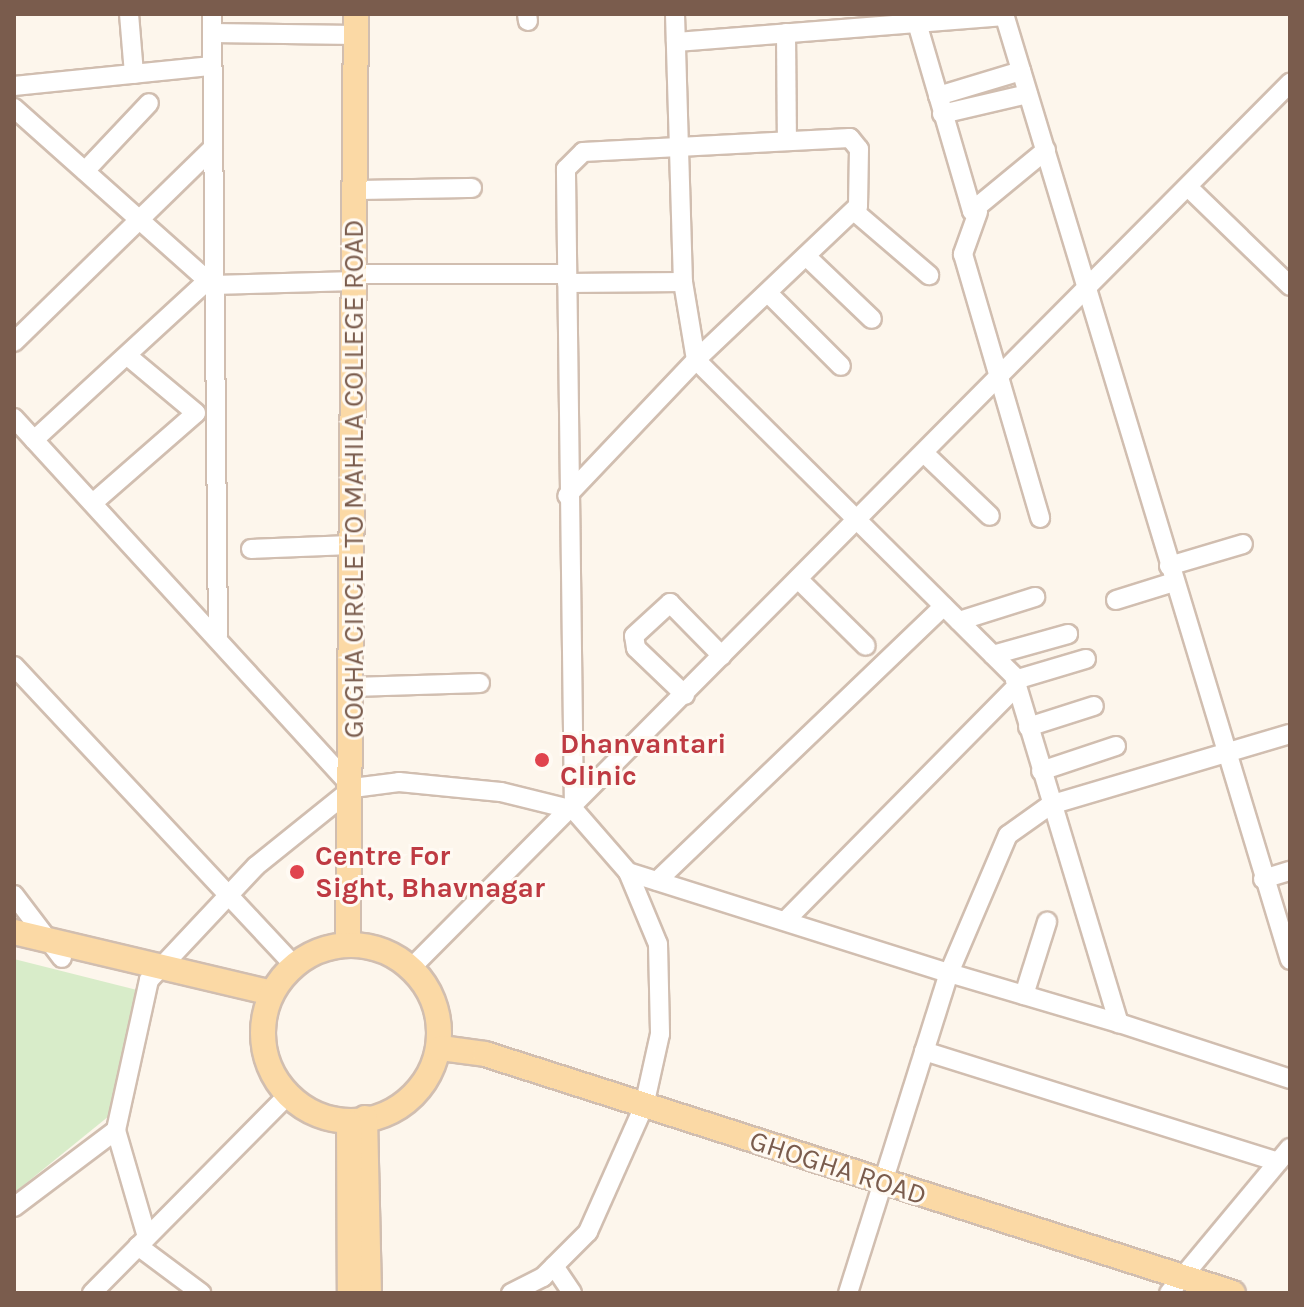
<!DOCTYPE html>
<style>
body{margin:0}
#map{position:relative;width:1304px;height:1307px;overflow:hidden;background:#fdf6ec;font-family:Karla,sans-serif}
div>[style]{position:absolute}
[style*='--x']{left:calc(var(--x)*1px);top:calc(var(--y)*1px);width:calc(var(--w)*1px);rotate:calc(var(--a)*1deg)}
.green>*{inset:0;background:#d8ecc9}
.roads{filter:drop-shadow(2px 0 #d1beb0) drop-shadow(-2px 0 #d1beb0) drop-shadow(0 2px #d1beb0) drop-shadow(0 -2px #d1beb0)}
.minor>*{height:18px;margin:-9px;padding:0 9px;transform-origin:9px;border-radius:9px;background:#fff}
.major>*{height:24px;margin:-12px;padding:0 12px;transform-origin:12px;border-radius:12px;background:#fbd9a5}
.major>.ring{margin:-12px;padding:0;box-sizing:content-box;background:none;border:24px solid #fbd9a5;border-radius:50%}
.dots>*{width:22px;height:22px;translate:-50% -50%;box-sizing:border-box;border:4px solid #fffaf3;border-radius:50%}
span{translate:-50% -50%;white-space:nowrap;text-align:center;line-height:1.15;-webkit-text-stroke:6px #fffaf3;paint-order:stroke}
.street-label{font-size:28px;color:#7a5c4d}
.health-label{font-size:28px;color:#be3a42;font-weight:700}
.left{translate:0 -50%;text-align:left}
.frame{position:absolute;inset:0;border:16px solid #7a5c4d;pointer-events:none}
</style>
<div id="map">
<div class="green">
<div style="clip-path:polygon(14px 959px,137px 990px,109px 1116px,14px 1193px)"></div>
</div>
<div class="roads">
<div class="minor">
<div style="--x:129;--y:14;--w:60;--a:85.2"></div>
<div style="--x:212;--y:14;--w:622;--a:89.45"></div>
<div style="--x:527;--y:14;--w:7;--a:82"></div>
<div style="--x:675;--y:14;--w:268;--a:88.3"></div>
<div style="--x:1004;--y:14;--w:988;--a:73.18"></div>
<div style="--x:917;--y:23;--w:196;--a:73.7"></div>
<div style="--x:972;--y:211;--w:96;--a:-39.5"></div>
<div style="--x:212;--y:33;--w:144;--a:0.8"></div>
<div style="--x:786;--y:33;--w:106;--a:89.5"></div>
<div style="--x:676;--y:42;--w:330;--a:-4.5"></div>
<div style="--x:14;--y:86;--w:199;--a:-5.8"></div>
<div style="--x:938;--y:96;--w:87;--a:-16.8"></div>
<div style="--x:14;--y:108;--w:266;--a:41.7"></div>
<div style="--x:213;--y:285;--w:142;--a:-1.6"></div>
<div style="--x:942;--y:114;--w:88;--a:-13.1"></div>
<div style="--x:85;--y:171;--w:93;--a:-46.7"></div>
<div style="--x:1188;--y:187;--w:142;--a:44.1"></div>
<div style="--x:355;--y:190;--w:117;--a:-1"></div>
<div style="--x:854;--y:211;--w:99;--a:40.5"></div>
<div style="--x:978;--y:212;--w:45;--a:109.7"></div>
<div style="--x:963;--y:254;--w:275;--a:73.7"></div>
<div style="--x:806;--y:256;--w:91;--a:43.7"></div>
<div style="--x:355;--y:274;--w:212;--a:0"></div>
<div style="--x:567;--y:283;--w:116;--a:-0.5"></div>
<div style="--x:683;--y:282;--w:79;--a:80.5"></div>
<div style="--x:696;--y:360;--w:187;--a:133.5"></div>
<div style="--x:768;--y:293;--w:103;--a:45"></div>
<div style="--x:14;--y:342;--w:277;--a:-44.3"></div>
<div style="--x:14;--y:418;--w:502;--a:47.5"></div>
<div style="--x:34;--y:440;--w:236;--a:-42.6"></div>
<div style="--x:924;--y:453;--w:91;--a:43.7"></div>
<div style="--x:94;--y:502;--w:135;--a:-41.1"></div>
<div style="--x:196;--y:413;--w:86;--a:-140.2"></div>
<div style="--x:251;--y:549;--w:100;--a:-2.3"></div>
<div style="--x:1169;--y:566;--w:77;--a:-16.6"></div>
<div style="--x:798;--y:579;--w:95;--a:44.6"></div>
<div style="--x:1116;--y:600;--w:61;--a:-17.2"></div>
<div style="--x:959;--y:621;--w:80;--a:-17.5"></div>
<div style="--x:993;--y:655;--w:78;--a:-15.6"></div>
<div style="--x:14;--y:666;--w:411;--a:46.9"></div>
<div style="--x:1015;--y:680;--w:74;--a:-16.5"></div>
<div style="--x:354;--y:687;--w:126;--a:-1.8"></div>
<div style="--x:685;--y:695;--w:68;--a:-136.2"></div>
<div style="--x:636;--y:648;--w:12;--a:-99"></div>
<div style="--x:634;--y:636;--w:49;--a:-42.5"></div>
<div style="--x:670;--y:603;--w:74;--a:45.5"></div>
<div style="--x:1028;--y:727;--w:69;--a:-17.7"></div>
<div style="--x:1041;--y:771;--w:79;--a:-18.4"></div>
<div style="--x:574;--y:810;--w:641;--a:-90.72"></div>
<div style="--x:566;--y:169;--w:24;--a:-45"></div>
<div style="--x:583;--y:152;--w:267;--a:-3"></div>
<div style="--x:850;--y:138;--w:14;--a:51"></div>
<div style="--x:859;--y:149;--w:57;--a:91"></div>
<div style="--x:858;--y:206;--w:224;--a:136.5"></div>
<div style="--x:696;--y:360;--w:448;--a:44.8"></div>
<div style="--x:1014;--y:676;--w:363;--a:73.2"></div>
<div style="--x:1119;--y:1023;--w:180;--a:18.1"></div>
<div style="--x:628;--y:872;--w:337;--a:17.5"></div>
<div style="--x:949;--y:973;--w:150;--a:-66.9"></div>
<div style="--x:1008;--y:835;--w:52;--a:-35.5"></div>
<div style="--x:1050;--y:805;--w:250;--a:-16.5"></div>
<div style="--x:1263;--y:879;--w:28;--a:-17"></div>
<div style="--x:657;--y:881;--w:397;--a:-43.8"></div>
<div style="--x:14;--y:895;--w:79;--a:52.7"></div>
<div style="--x:786;--y:920;--w:329;--a:-45.4"></div>
<div style="--x:413;--y:966;--w:1245;--a:-45.2"></div>
<div style="--x:1024;--y:995;--w:77;--a:-72.5"></div>
<div style="--x:924;--y:1051;--w:371;--a:17.4"></div>
<div style="--x:14;--y:1207;--w:128;--a:-37"></div>
<div style="--x:147;--y:1237;--w:111;--a:-106.2"></div>
<div style="--x:116;--y:1130;--w:154;--a:-77.6"></div>
<div style="--x:149;--y:980;--w:156;--a:-46.8"></div>
<div style="--x:256;--y:866;--w:124;--a:-38.8"></div>
<div style="--x:353;--y:788;--w:46;--a:-7.4"></div>
<div style="--x:399;--y:782;--w:102;--a:5.6"></div>
<div style="--x:501;--y:792;--w:75;--a:13.9"></div>
<div style="--x:574;--y:810;--w:82;--a:48.9"></div>
<div style="--x:628;--y:872;--w:78;--a:67.4"></div>
<div style="--x:658;--y:944;--w:90;--a:88.7"></div>
<div style="--x:660;--y:1034;--w:74;--a:102.5"></div>
<div style="--x:644;--y:1106;--w:138;--a:114"></div>
<div style="--x:588;--y:1232;--w:64;--a:135"></div>
<div style="--x:543;--y:1277;--w:36;--a:153"></div>
<div style="--x:138;--y:1246;--w:79;--a:36.7"></div>
<div style="--x:554;--y:1266;--w:32;--a:56"></div>
<div style="--x:92;--y:1293;--w:277;--a:-45.3"></div>
<div style="--x:848;--y:1293;--w:336;--a:-72.5"></div>
<div style="--x:949;--y:973;--w:177;--a:16.4"></div>
<div style="--x:1169;--y:1293;--w:189;--a:-50.2"></div>
</div>
<div class="major">
<div style="--x:14;--y:932;--w:265;--a:13.3"></div>
<div style="--x:348;--y:944;--w:930;--a:-89.51"></div>
<div class="ring" style="left:263px;top:945px;width:152px;height:152px"></div>
<div style="--x:441;--y:1048;--w:44;--a:7.8"></div>
<div style="--x:485;--y:1054;--w:785;--a:17.72"></div>
<div style="--x:365;--y:1118;--w:175;--a:88.7"></div>
<div style="--x:349;--y:1123;--w:170;--a:89.7"></div>
</div>
</div>
<div class="dots">
<div style="left:542px;top:760px;background:#e0444e"></div>
<div style="left:297px;top:872px;background:#e0444e"></div>
</div>
<div class="street-label">
<span style="left:354px;top:479px;rotate:-90deg">GOGHA CIRCLE TO MAHILA COLLEGE ROAD</span>
<span style="left:838px;top:1168px;rotate:18deg">GHOGHA ROAD</span>
</div>
<div class="health-label">
<span class="left" style="left:560px;top:760px">Dhanvantari<br>Clinic</span>
<span class="left" style="left:315px;top:872px">Centre For<br>Sight, Bhavnagar</span>
</div>
<div class="frame"></div>
</div>
